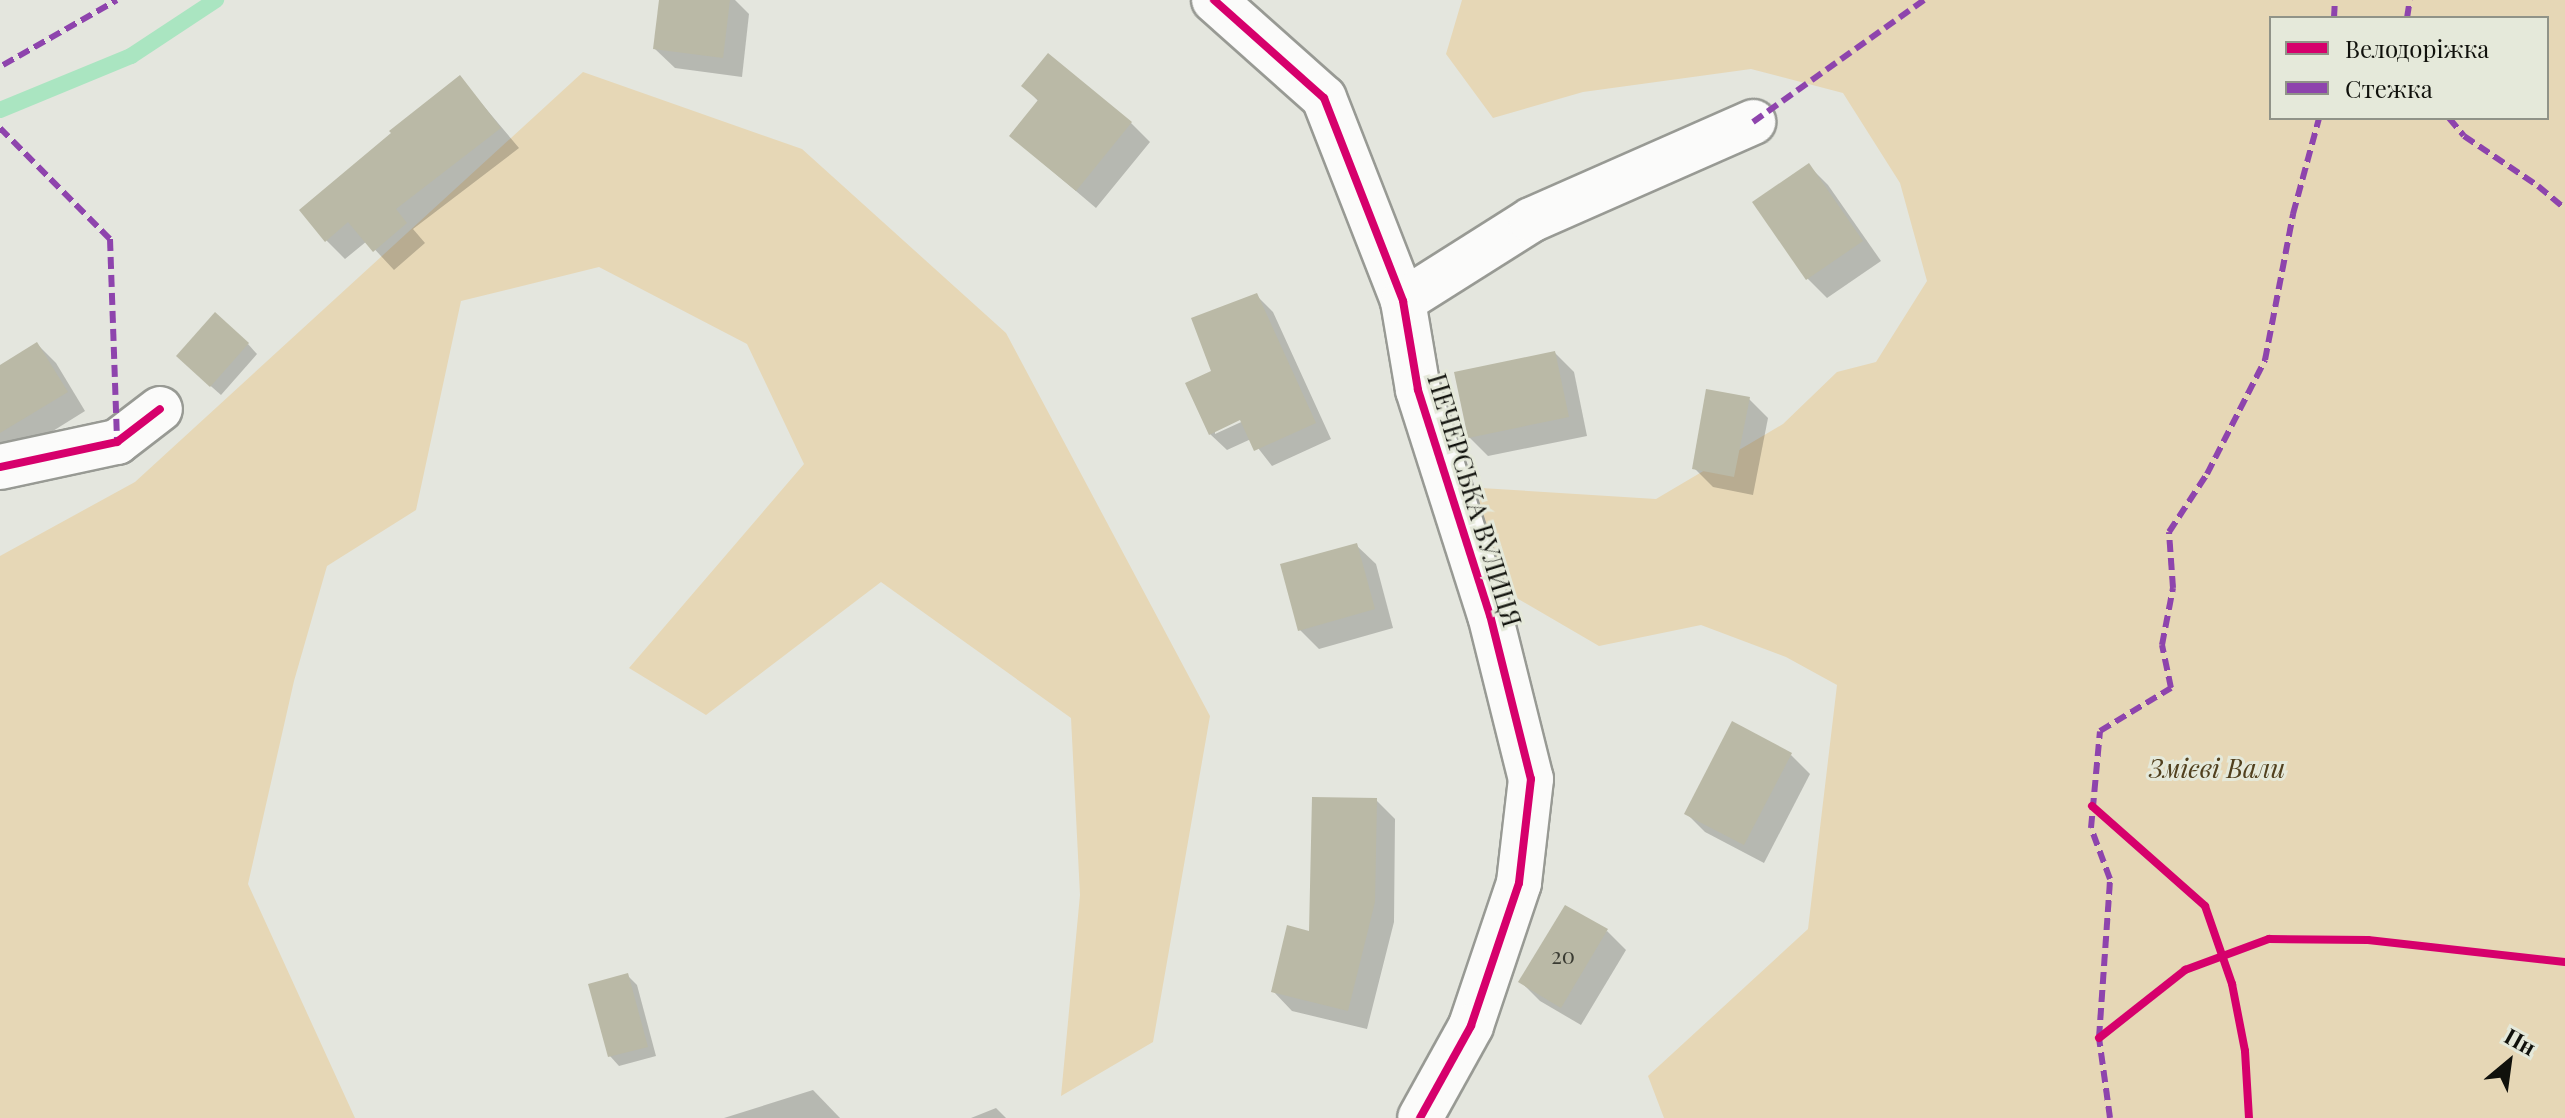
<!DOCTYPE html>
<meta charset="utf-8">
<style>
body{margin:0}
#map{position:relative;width:2565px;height:1118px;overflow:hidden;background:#e4e6de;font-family:"Playfair Display",serif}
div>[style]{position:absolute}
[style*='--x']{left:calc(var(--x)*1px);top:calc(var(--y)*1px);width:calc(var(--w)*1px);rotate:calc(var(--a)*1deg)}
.green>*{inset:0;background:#e6d7b6}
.shadow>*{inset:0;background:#0003}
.stream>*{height:16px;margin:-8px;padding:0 8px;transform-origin:8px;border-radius:8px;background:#aae5c1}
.building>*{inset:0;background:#bab9a6}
.roads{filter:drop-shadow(2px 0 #989a94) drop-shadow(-2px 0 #989a94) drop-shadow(0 2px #989a94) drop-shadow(0 -2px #989a94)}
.minor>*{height:44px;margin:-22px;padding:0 22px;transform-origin:22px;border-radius:22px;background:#fbfbfa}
.quiet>*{height:6px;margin-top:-3px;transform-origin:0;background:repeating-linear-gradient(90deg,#8e44ad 0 12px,transparent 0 18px)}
.cycleway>*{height:8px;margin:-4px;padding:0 4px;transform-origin:4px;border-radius:4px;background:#d6006c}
span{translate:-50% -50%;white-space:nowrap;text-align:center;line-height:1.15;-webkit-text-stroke:6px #e5e9da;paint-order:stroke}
.number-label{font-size:22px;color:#3a3b32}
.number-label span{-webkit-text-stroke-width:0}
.street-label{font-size:26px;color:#10110c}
.park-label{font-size:26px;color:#51401e;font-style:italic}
.legend{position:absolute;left:2269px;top:16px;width:280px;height:104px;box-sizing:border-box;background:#e5e9da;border:2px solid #909388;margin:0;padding:10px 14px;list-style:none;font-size:24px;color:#10110c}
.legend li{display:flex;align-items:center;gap:16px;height:40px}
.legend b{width:40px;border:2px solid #909388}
.north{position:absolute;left:2469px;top:1022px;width:80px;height:80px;-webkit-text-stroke:6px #e5e9da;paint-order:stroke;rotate:29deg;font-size:22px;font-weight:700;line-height:32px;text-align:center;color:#10110c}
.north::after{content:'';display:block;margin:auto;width:28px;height:36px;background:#10110c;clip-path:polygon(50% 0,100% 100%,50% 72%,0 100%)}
</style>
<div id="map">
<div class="green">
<div style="clip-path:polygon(evenodd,1462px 0,2565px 0,2565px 1118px,1664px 1118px,1648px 1076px,1808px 929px,1837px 685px,1786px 657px,1701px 625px,1599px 646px,1472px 572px,1481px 488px,1656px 499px,1783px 424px,1837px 372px,1876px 362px,1927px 281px,1900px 183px,1843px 93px,1751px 69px,1583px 92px,1493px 118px,1446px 54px,1462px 0,2271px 18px,2547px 18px,2547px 118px,2271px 118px,2271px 18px)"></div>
<div style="clip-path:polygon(583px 72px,802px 149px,1006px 333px,1210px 716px,1153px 1042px,1061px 1096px,1080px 895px,1071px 718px,881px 582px,706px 715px,629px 668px,804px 464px,747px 344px,599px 267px,461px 301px,416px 510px,327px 566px,294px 681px,248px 884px,355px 1118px,0 1118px,0 556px,135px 482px)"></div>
</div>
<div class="shadow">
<div style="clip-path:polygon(661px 0,735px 0,749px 14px,742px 77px,675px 68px,655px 49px)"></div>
<div style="clip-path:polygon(460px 78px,519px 148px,413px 229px,425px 243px,394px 270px,367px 241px,345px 259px,326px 240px)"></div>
<div style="clip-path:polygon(1024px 86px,1131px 123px,1150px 142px,1096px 208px,1011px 136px,1039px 102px)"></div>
<div style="clip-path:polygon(1809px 166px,1828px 185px,1881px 261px,1827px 298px,1808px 279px,1755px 203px)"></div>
<div style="clip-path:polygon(evenodd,1256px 295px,1273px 312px,1331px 439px,1272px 466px,1251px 439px,1227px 450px,1210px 434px,1214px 372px,1256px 295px,1248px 414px,1250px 418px,1215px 434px,1215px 430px,1248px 414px)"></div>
<div style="clip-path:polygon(37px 344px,56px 363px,85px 411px,0 464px,0 367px)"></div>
<div style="clip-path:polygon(248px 344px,257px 354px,221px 395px,188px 366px)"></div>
<div style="clip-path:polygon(1555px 353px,1574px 372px,1587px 436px,1488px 456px,1469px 437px)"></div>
<div style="clip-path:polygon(1749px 399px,1768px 418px,1753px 495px,1713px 487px,1694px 468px)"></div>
<div style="clip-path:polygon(1356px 545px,1376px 564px,1393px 628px,1319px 649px,1300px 630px)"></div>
<div style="clip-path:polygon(1791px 755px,1810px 774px,1764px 863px,1705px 832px,1686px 813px)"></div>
<div style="clip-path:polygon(1376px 800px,1395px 819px,1394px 922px,1367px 1029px,1292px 1011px,1273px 991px,1311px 933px)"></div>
<div style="clip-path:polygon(1607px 931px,1626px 950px,1581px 1025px,1540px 1001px,1521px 982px)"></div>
<div style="clip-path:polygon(627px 975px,637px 985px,656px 1056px,619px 1066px,610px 1056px)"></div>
<div style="clip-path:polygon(813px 1090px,840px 1118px,724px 1118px)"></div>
<div style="clip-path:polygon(996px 1108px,1006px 1118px,971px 1118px)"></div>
</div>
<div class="stream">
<div style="--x:0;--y:110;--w:142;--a:-22.4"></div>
<div style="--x:131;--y:56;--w:102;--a:-33.4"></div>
</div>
<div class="building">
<div style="clip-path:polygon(659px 0,730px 0,723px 58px,653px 49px)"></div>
<div style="clip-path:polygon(1048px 53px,1132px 122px,1076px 191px,1009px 136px,1038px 100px,1021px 86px)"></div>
<div style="clip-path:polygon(460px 75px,501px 128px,396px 209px,407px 223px,373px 252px,348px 222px,325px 242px,299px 210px,391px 133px,389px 131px)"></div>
<div style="clip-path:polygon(1809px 163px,1863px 241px,1806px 280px,1752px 202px)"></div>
<div style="clip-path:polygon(1257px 293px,1316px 423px,1254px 451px,1240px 420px,1209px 435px,1185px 383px,1211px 371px,1191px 318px)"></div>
<div style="clip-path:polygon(215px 312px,249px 343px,210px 387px,176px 356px)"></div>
<div style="clip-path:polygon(37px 342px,68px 392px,0 433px,0 365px)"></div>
<div style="clip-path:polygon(1555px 351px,1569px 417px,1468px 438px,1454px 372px)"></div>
<div style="clip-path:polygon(1706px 389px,1750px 397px,1734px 477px,1692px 469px)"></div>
<div style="clip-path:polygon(1357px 543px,1375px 609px,1298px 631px,1280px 564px)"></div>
<div style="clip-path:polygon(1732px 721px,1792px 753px,1744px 845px,1684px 814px)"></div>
<div style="clip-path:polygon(1312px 797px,1377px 798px,1375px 902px,1348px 1011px,1271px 992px,1287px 925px,1309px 931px)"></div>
<div style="clip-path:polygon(1565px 905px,1608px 929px,1561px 1008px,1518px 982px)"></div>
<div style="clip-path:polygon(628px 973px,648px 1047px,608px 1057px,588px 984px)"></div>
</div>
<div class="roads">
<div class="minor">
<div style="--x:1214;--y:0;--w:147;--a:41.7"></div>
<div style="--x:1324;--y:98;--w:218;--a:68.7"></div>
<div style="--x:1403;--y:301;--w:90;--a:80.4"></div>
<div style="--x:1418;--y:390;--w:236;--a:72.3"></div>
<div style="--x:1490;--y:615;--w:169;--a:76"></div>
<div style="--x:1531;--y:779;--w:105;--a:96.6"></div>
<div style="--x:1519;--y:883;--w:151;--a:108.6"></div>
<div style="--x:1471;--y:1026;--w:105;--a:119"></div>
<div style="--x:1403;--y:301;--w:151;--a:-32.3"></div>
<div style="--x:1531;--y:220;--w:243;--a:-23.8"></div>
<div style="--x:0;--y:467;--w:120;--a:-12.1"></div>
<div style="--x:117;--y:442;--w:54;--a:-37.5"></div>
</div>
</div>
<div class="quiet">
<div style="--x:2334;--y:18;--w:18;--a:-87"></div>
<div style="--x:2407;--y:18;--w:18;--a:-81"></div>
<div style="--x:3;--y:65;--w:131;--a:-29.7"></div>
<div style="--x:2449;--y:118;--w:23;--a:50"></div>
<div style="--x:2464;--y:136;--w:89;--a:34"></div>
<div style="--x:2538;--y:186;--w:35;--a:40"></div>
<div style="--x:1753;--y:122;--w:210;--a:-35.5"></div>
<div style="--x:0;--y:128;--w:156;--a:45.3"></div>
<div style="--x:110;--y:239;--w:203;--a:88"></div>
<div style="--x:2110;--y:1118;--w:81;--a:-97.8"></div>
<div style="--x:2099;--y:1038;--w:159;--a:-86"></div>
<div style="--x:2110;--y:879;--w:54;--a:-110.4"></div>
<div style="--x:2091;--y:828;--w:97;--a:-84.7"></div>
<div style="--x:2100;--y:731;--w:83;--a:-31.2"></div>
<div style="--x:2171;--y:688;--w:44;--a:-101.8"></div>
<div style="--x:2162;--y:645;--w:58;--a:-79.1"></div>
<div style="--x:2173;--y:588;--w:56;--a:-94.1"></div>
<div style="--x:2169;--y:532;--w:69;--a:-56.8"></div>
<div style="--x:2207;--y:474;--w:128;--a:-63"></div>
<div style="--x:2265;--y:360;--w:149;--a:-79.1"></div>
<div style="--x:2293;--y:214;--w:99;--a:-74.8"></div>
</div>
<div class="cycleway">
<div style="--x:1214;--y:0;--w:147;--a:41.7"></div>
<div style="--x:1324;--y:98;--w:218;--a:68.7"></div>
<div style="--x:1403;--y:301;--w:90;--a:80.4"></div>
<div style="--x:1418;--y:390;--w:236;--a:72.3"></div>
<div style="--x:1490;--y:615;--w:169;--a:76"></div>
<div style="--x:1531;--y:779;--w:105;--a:96.6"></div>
<div style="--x:1519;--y:883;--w:151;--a:108.6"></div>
<div style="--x:1471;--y:1026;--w:105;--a:119"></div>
<div style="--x:0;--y:467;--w:120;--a:-12.1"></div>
<div style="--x:117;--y:442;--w:54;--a:-37.5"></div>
<div style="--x:2092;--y:806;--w:151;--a:41.5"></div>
<div style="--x:2205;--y:906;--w:83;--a:70.9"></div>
<div style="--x:2232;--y:984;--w:68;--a:79"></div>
<div style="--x:2245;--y:1051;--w:67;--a:86.6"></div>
<div style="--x:2099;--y:1038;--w:110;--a:-38.3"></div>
<div style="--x:2185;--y:970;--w:90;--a:-20.3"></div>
<div style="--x:2269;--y:939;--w:99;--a:0.6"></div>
<div style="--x:2368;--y:940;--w:198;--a:6.4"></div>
</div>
<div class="number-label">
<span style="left:1563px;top:956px">20</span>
</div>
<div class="street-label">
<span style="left:1475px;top:500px;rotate:73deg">ПЕЧЕРСЬКА ВУЛИЦЯ</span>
</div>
<div class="park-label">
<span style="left:2217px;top:768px">Змієві Вали</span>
</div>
<ul class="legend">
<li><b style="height:10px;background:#d6006c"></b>Велодоріжка</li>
<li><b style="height:10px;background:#8e44ad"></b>Стежка</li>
</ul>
<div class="north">Пн</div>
</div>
